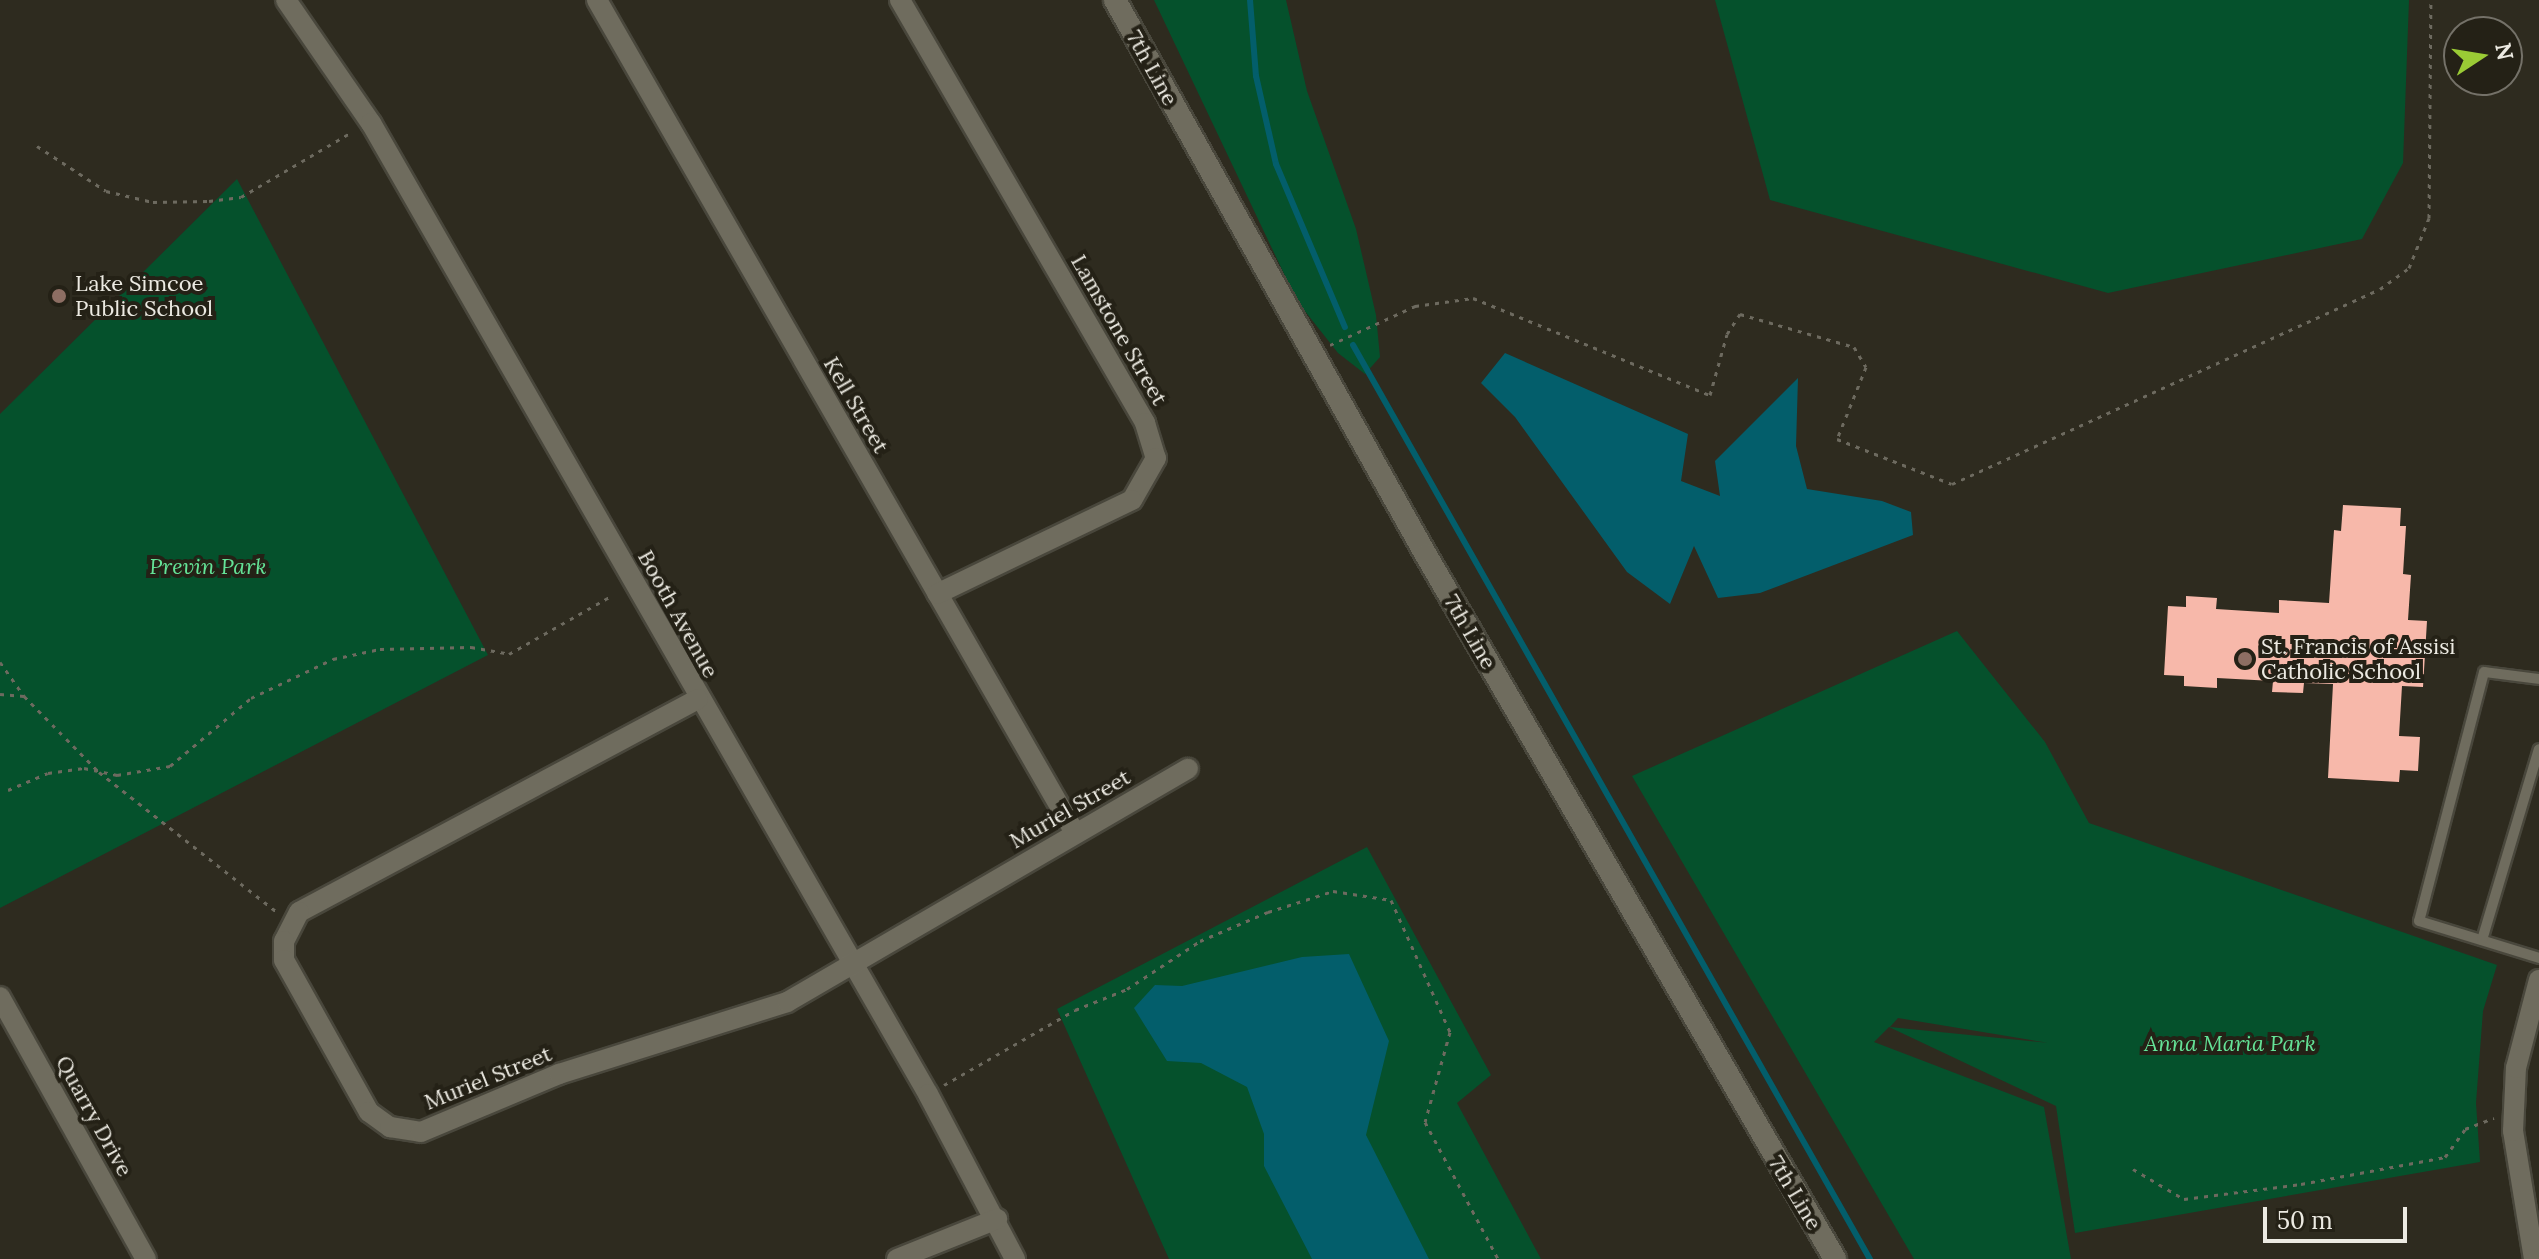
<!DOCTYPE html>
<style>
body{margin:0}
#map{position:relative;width:2539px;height:1259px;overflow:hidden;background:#2e2b1f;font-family:Lora,serif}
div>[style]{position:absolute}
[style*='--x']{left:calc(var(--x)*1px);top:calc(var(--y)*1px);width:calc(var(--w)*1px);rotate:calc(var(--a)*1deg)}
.green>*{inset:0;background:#05512c}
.water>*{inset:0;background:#035e6b}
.stream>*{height:6px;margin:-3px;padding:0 3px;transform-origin:3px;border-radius:3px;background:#035e6b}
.building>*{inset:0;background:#f7b8aa}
.path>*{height:3px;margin-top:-1.5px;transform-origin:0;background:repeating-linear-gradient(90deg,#6d6a5f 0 4px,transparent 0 10px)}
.roads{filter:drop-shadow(2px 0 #49473c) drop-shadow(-2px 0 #49473c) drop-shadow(0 2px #49473c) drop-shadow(0 -2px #49473c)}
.service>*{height:10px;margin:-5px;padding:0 5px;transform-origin:5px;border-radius:5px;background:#6f6c5e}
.minor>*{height:20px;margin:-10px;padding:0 10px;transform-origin:10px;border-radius:10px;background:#6f6c5e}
.tertiary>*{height:22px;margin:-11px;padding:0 11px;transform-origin:11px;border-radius:11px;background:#6f6c5e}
.dots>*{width:22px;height:22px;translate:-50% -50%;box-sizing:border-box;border:4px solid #242116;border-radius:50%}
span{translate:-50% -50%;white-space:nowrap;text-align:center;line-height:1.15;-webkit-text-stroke:8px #242116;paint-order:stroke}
.street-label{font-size:22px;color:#eceae2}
.poi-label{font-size:22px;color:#eceae2}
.left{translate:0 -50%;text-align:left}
.park-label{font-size:22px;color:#64e397;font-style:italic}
.north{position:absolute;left:2443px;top:16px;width:80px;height:80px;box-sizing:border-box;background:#242116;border:2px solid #747168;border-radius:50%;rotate:78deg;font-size:22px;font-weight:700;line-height:32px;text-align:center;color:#eceae2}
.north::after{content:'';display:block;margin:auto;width:28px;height:36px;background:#9acb35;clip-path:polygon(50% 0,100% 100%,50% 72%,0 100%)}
.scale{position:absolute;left:2263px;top:1207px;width:144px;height:36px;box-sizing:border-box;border:4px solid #eceae2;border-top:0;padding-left:10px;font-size:24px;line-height:28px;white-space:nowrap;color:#eceae2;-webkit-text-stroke:6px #242116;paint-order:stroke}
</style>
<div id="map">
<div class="green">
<div style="clip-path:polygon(1154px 0,1286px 0,1307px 91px,1356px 229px,1376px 315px,1380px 357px,1365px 374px,1338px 353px,1297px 301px)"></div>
<div style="clip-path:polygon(1715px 0,2409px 0,2403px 163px,2362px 239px,2108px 293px,1770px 200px)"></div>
<div style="clip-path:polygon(237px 179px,488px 655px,0 908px,0 414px)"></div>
<div style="clip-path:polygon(evenodd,1957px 631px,2045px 742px,2089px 823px,2497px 965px,2483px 1011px,2476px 1103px,2480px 1162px,2075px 1233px,2056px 1106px,1889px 1027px,1874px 1042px,2044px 1107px,2071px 1259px,1914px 1259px,1632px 776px,1957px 631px,1898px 1018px,2049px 1043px,2050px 1043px,1890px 1027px,1898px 1018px)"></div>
<div style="clip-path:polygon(1367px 847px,1491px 1075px,1457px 1103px,1541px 1259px,1169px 1259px,1057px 1009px)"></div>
</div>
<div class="water">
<div style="clip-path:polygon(1505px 353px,1688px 434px,1681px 481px,1720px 496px,1715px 461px,1798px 378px,1796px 446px,1807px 489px,1882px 501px,1911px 512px,1913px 535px,1760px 593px,1718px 598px,1694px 546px,1670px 604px,1627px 572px,1515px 417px,1481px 383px)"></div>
<div style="clip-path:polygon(1349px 954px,1389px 1041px,1366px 1135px,1429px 1259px,1312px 1259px,1264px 1166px,1264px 1134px,1247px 1087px,1201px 1063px,1167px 1061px,1134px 1008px,1155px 985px,1182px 986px,1302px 957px)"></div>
</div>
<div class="stream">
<div style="--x:1250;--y:0;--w:76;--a:85.5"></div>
<div style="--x:1256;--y:76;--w:90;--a:77.2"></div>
<div style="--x:1276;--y:164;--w:177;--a:67.1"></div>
<div style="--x:1353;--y:345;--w:1050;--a:60.51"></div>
</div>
<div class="building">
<div style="clip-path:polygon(2343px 505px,2401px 508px,2400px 526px,2406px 526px,2403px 574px,2411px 575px,2408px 620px,2427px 621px,2423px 687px,2402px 686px,2399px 736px,2420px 737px,2418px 771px,2400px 770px,2399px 782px,2328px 778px,2333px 684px,2304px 683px,2303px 693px,2272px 692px,2273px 681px,2217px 678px,2217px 688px,2184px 686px,2184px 676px,2164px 675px,2168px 606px,2186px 607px,2186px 596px,2217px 598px,2216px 609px,2279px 613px,2279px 600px,2329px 603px,2334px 530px,2341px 531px)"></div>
</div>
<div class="path">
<div style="--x:37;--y:146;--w:82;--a:33.1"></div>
<div style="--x:106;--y:191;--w:48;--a:13.2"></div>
<div style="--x:153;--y:202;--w:56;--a:-1"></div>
<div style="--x:209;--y:201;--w:32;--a:-7"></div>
<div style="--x:241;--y:197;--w:129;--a:-30.4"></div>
<div style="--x:1330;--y:345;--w:94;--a:-24.6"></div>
<div style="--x:1415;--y:306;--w:59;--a:-7.9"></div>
<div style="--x:1473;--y:298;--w:256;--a:22.3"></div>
<div style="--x:1710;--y:395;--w:63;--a:-74.4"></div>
<div style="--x:1727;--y:334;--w:24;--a:-57"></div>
<div style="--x:1740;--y:314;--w:119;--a:16.1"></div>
<div style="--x:1854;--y:347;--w:23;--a:59"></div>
<div style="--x:1866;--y:367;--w:78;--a:111.9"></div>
<div style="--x:1837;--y:439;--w:123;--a:21.4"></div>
<div style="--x:1952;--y:484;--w:470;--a:-24.5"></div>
<div style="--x:2380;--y:289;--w:36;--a:-36"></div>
<div style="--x:2409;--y:268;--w:54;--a:-68.2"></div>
<div style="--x:2429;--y:218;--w:218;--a:-89.5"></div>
<div style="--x:0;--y:662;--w:42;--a:54.8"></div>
<div style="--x:24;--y:696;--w:107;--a:45.4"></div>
<div style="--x:99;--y:772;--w:226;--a:38.2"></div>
<div style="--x:0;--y:694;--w:24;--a:5"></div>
<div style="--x:8;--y:790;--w:43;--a:-23"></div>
<div style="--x:48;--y:773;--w:36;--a:-8"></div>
<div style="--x:84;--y:768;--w:34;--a:12"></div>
<div style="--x:117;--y:775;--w:54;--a:-9.6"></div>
<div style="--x:170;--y:766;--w:106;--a:-40"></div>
<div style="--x:251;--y:698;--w:91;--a:-25.4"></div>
<div style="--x:333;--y:659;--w:48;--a:-12"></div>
<div style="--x:380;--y:649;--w:91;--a:-1.3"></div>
<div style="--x:471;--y:647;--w:39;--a:10"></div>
<div style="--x:509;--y:654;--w:117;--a:-29.6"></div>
<div style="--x:944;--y:1085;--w:151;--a:-29.8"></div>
<div style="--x:1075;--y:1010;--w:56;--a:-22"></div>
<div style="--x:1127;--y:989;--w:87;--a:-33.3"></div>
<div style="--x:1200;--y:941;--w:74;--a:-23.1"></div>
<div style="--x:1268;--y:912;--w:68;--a:-17.9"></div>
<div style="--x:1333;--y:891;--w:59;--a:8.8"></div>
<div style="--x:1391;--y:900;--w:145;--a:65.9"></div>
<div style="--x:1450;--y:1032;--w:93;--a:105.5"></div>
<div style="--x:1425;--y:1122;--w:155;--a:61.9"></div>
<div style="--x:2133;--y:1169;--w:59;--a:30.5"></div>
<div style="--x:2184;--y:1199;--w:118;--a:-7.3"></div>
<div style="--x:2301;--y:1184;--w:147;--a:-10.6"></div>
<div style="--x:2445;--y:1157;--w:34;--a:-54"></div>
<div style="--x:2465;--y:1129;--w:31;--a:-21"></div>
</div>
<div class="roads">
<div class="service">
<div style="--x:2539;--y:679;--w:55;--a:-172.7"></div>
<div style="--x:2484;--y:672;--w:257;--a:104.6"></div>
<div style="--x:2419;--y:921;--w:126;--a:17.1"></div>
<div style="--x:2482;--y:940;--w:199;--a:-73.4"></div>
</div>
<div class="minor">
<div style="--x:286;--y:0;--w:150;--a:55.4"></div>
<div style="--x:371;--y:123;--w:1119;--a:60.16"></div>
<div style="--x:928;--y:1094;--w:187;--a:62.2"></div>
<div style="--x:597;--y:0;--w:960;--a:60.15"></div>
<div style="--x:900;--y:0;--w:489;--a:59.9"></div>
<div style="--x:1145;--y:423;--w:37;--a:73"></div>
<div style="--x:1156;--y:458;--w:48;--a:119.7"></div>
<div style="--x:1132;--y:500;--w:216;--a:154.3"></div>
<div style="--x:698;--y:699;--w:452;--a:151.9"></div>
<div style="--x:299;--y:912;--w:33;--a:117"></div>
<div style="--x:284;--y:941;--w:19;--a:90"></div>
<div style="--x:284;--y:960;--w:174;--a:60.8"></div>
<div style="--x:369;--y:1112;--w:26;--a:36"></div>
<div style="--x:390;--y:1127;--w:31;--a:9"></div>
<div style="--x:421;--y:1132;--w:150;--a:-22.8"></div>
<div style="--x:559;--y:1074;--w:239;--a:-17.5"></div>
<div style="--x:787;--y:1002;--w:464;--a:-30.2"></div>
<div style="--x:0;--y:997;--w:300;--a:60.9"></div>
<div style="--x:897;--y:1259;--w:108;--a:-21.8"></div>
<div style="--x:2534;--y:1259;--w:130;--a:-99.3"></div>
<div style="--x:2513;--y:1131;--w:63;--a:-87.3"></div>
<div style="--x:2516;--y:1068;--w:91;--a:-75.4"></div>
</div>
<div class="tertiary">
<div style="--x:1115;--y:0;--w:636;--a:60.74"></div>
<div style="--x:1426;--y:555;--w:814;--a:59.84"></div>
</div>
</div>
<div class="dots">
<div style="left:59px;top:296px;background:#8d6e63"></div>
<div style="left:2245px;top:659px;background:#8d6e63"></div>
</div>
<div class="street-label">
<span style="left:1152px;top:68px;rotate:61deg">7th Line</span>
<span style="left:1119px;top:330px;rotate:60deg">Lamstone Street</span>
<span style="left:856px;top:405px;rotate:60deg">Kell Street</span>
<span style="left:678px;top:614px;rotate:61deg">Booth Avenue</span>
<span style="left:1470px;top:632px;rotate:60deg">7th Line</span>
<span style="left:1070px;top:809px;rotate:-30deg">Muriel Street</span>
<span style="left:488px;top:1078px;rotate:-22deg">Muriel Street</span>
<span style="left:94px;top:1116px;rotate:61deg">Quarry Drive</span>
<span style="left:1795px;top:1193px;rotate:59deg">7th Line</span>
</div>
<div class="poi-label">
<span class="left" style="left:75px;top:296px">Lake Simcoe<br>Public School</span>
<span class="left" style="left:2261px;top:659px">St. Francis of Assisi<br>Catholic School</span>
</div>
<div class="park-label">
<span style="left:208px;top:567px">Previn Park</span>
<span style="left:2230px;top:1044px">Anna Maria Park</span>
</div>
<div class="north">N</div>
<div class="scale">50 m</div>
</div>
